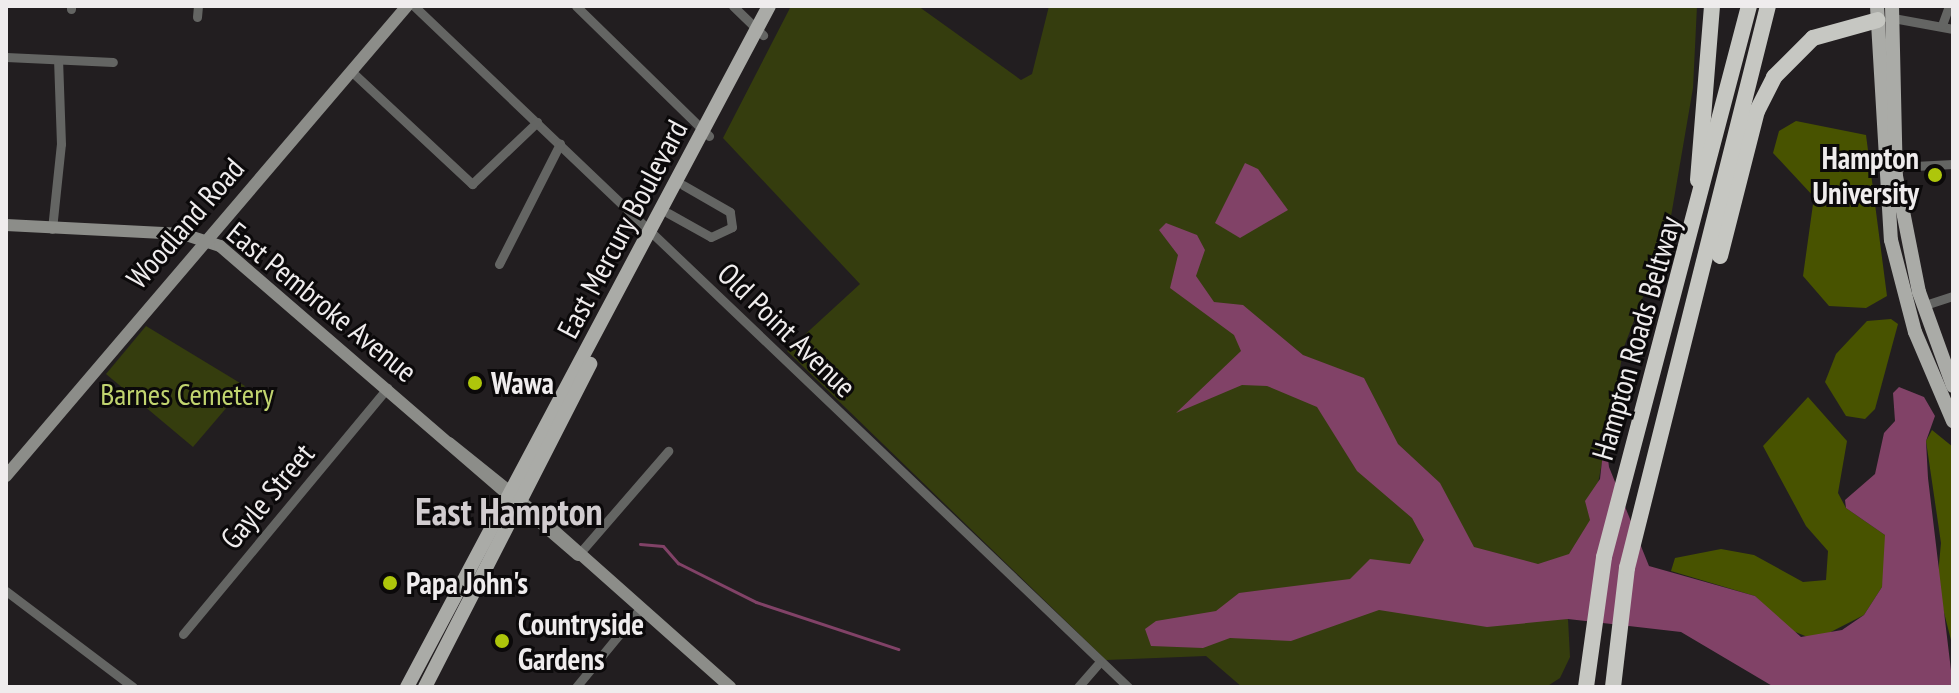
<!DOCTYPE html>
<style>
body{margin:0}
#map{position:relative;width:1959px;height:693px;overflow:hidden;background:#221e20;font-family:"PT Sans Narrow",sans-serif}
div>[style]{position:absolute}
[style*='--x']{left:calc(var(--x)*1px);top:calc(var(--y)*1px);width:calc(var(--w)*1px);rotate:calc(var(--a)*1deg)}
.green>*{inset:0;background:#353d0e}
.forest>*{inset:0;background:#485300}
.water>*{inset:0;background:#814267}
.stream>*{height:3px;margin:-1.5px;padding:0 1.5px;transform-origin:1.5px;border-radius:1.5px;background:#814267}
.street>*{height:9px;margin:-4.5px;padding:0 4.5px;transform-origin:4.5px;border-radius:4.5px;background:#646563}
.secondary>*{height:12px;margin:-6px;padding:0 6px;transform-origin:6px;border-radius:6px;background:#8c8d89}
.primary>*{height:14px;margin:-7px;padding:0 7px;transform-origin:7px;border-radius:7px;background:#aaaba7}
.highway>*{height:16px;margin:-8px;padding:0 8px;transform-origin:8px;border-radius:8px;background:#c6c7c2}
.dots>*{width:22px;height:22px;translate:-50% -50%;box-sizing:border-box;border:4px solid #0b090a;border-radius:50%}
span{translate:-50% -50%;white-space:nowrap;text-align:center;line-height:1.15;-webkit-text-stroke:6px #0b090a;paint-order:stroke}
.poi-label{font-size:30px;color:#efeced;font-weight:700}
.right{translate:-100% -50%;text-align:right}
.left{translate:0 -50%;text-align:left}
.street-label{font-size:30px;color:#efeced}
.park-label{font-size:30px;color:#c1d46f}
.district-label{font-size:38px;color:#d1cccf;font-weight:700}
.frame{position:absolute;inset:0;border:8px solid #efeced;pointer-events:none}
</style>
<div id="map">
<div class="green">
<div style="clip-path:polygon(791px 6px,918px 6px,1021px 80px,1032px 74px,1049px 6px,1697px 6px,1693px 88px,1669px 228px,1624px 347px,1591px 520px,1542px 619px,1568px 619px,1570px 657px,1560px 678px,1546px 687px,1242px 687px,1206px 656px,1106px 660px,787px 351px,860px 284px,723px 138px)"></div>
<div style="clip-path:polygon(146px 326px,245px 386px,193px 447px,106px 374px)"></div>
</div>
<div class="forest">
<div style="clip-path:polygon(1796px 121px,1866px 135px,1887px 296px,1866px 308px,1829px 306px,1803px 276px,1814px 197px,1773px 153px,1779px 131px)"></div>
<div style="clip-path:polygon(1891px 319px,1898px 324px,1875px 409px,1865px 419px,1846px 416px,1825px 382px,1836px 354px,1867px 321px)"></div>
<div style="clip-path:polygon(1808px 397px,1847px 441px,1838px 493px,1846px 508px,1885px 535px,1889px 553px,1882px 587px,1864px 615px,1815px 640px,1788px 629px,1755px 596px,1671px 571px,1675px 558px,1721px 549px,1754px 555px,1803px 582px,1826px 580px,1828px 551px,1806px 526px,1763px 446px)"></div>
<div style="clip-path:polygon(1932px 430px,1953px 447px,1953px 648px,1937px 585px,1941px 543px,1926px 441px)"></div>
</div>
<div class="water">
<div style="clip-path:polygon(1245px 163px,1258px 169px,1288px 210px,1240px 238px,1215px 223px)"></div>
<div style="clip-path:polygon(1166px 223px,1197px 235px,1205px 250px,1196px 276px,1214px 302px,1243px 305px,1303px 355px,1364px 378px,1398px 444px,1440px 483px,1474px 547px,1538px 564px,1569px 554px,1590px 520px,1585px 501px,1600px 479px,1605px 434px,1609px 467px,1649px 566px,1755px 596px,1801px 637px,1842px 630px,1864px 615px,1882px 587px,1885px 535px,1846px 508px,1845px 500px,1875px 474px,1884px 433px,1895px 421px,1893px 393px,1899px 387px,1924px 397px,1935px 416px,1926px 441px,1928px 478px,1953px 687px,1774px 687px,1681px 632px,1568px 619px,1487px 627px,1379px 610px,1291px 641px,1230px 638px,1203px 648px,1151px 646px,1145px 629px,1156px 621px,1216px 611px,1239px 593px,1350px 579px,1370px 559px,1410px 564px,1424px 540px,1412px 518px,1357px 471px,1317px 407px,1267px 386px,1242px 385px,1176px 413px,1241px 351px,1234px 335px,1170px 288px,1178px 255px,1159px 230px)"></div>
</div>
<div class="stream">
<div style="--x:640;--y:544;--w:23;--a:5"></div>
<div style="--x:663;--y:546;--w:23;--a:49"></div>
<div style="--x:678;--y:563;--w:87;--a:26.6"></div>
<div style="--x:756;--y:602;--w:150;--a:18.3"></div>
</div>
<div class="street">
<div style="--x:414;--y:6;--w:987;--a:43.64"></div>
<div style="--x:576;--y:6;--w:186;--a:44.3"></div>
<div style="--x:733;--y:6;--w:42;--a:44"></div>
<div style="--x:71;--y:9;--w:3;--a:-90"></div>
<div style="--x:197;--y:17;--w:11;--a:-85"></div>
<div style="--x:1893;--y:18;--w:61;--a:10.4"></div>
<div style="--x:1942;--y:25;--w:20;--a:-70"></div>
<div style="--x:6;--y:57;--w:107;--a:2.7"></div>
<div style="--x:351;--y:71;--w:166;--a:43"></div>
<div style="--x:472;--y:184;--w:90;--a:-43.6"></div>
<div style="--x:1895;--y:167;--w:58;--a:-3"></div>
<div style="--x:668;--y:213;--w:49;--a:29.2"></div>
<div style="--x:711;--y:237;--w:23;--a:-25"></div>
<div style="--x:732;--y:227;--w:15;--a:-98"></div>
<div style="--x:730;--y:212;--w:54;--a:-150.1"></div>
<div style="--x:52;--y:229;--w:85;--a:-84"></div>
<div style="--x:61;--y:144;--w:84;--a:-92"></div>
<div style="--x:499;--y:264;--w:135;--a:-63.1"></div>
<div style="--x:1922;--y:306;--w:33;--a:-18"></div>
<div style="--x:578;--y:555;--w:138;--a:-49.1"></div>
<div style="--x:6;--y:591;--w:159;--a:37.1"></div>
<div style="--x:183;--y:634;--w:320;--a:-50.3"></div>
<div style="--x:576;--y:687;--w:101;--a:-50.6"></div>
<div style="--x:1078;--y:687;--w:32;--a:-49"></div>
</div>
<div class="secondary">
<div style="--x:6;--y:225;--w:177;--a:2.9"></div>
<div style="--x:183;--y:234;--w:39;--a:18"></div>
<div style="--x:220;--y:246;--w:473;--a:40.8"></div>
<div style="--x:449;--y:443;--w:77;--a:38.7"></div>
<div style="--x:6;--y:476;--w:618;--a:-49.53"></div>
<div style="--x:523;--y:503;--w:277;--a:41.6"></div>
</div>
<div class="primary">
<div style="--x:1877;--y:6;--w:234;--a:86.6"></div>
<div style="--x:1891;--y:240;--w:95;--a:75.4"></div>
<div style="--x:1915;--y:332;--w:97;--a:66.9"></div>
<div style="--x:1892;--y:6;--w:170;--a:88.7"></div>
<div style="--x:1896;--y:176;--w:118;--a:78.8"></div>
<div style="--x:1919;--y:292;--w:100;--a:70.1"></div>
<div style="--x:407;--y:687;--w:771;--a:-62.01"></div>
<div style="--x:425;--y:687;--w:363;--a:-62.9"></div>
</div>
<div class="highway">
<div style="--x:1698;--y:180;--w:175;--a:-85.4"></div>
<div style="--x:1720;--y:256;--w:150;--a:-75.7"></div>
<div style="--x:1757;--y:111;--w:38;--a:-63"></div>
<div style="--x:1774;--y:77;--w:55;--a:-45"></div>
<div style="--x:1813;--y:38;--w:67;--a:-15.5"></div>
<div style="--x:1586;--y:687;--w:131;--a:-82.1"></div>
<div style="--x:1604;--y:557;--w:570;--a:-75.26"></div>
<div style="--x:1613;--y:687;--w:120;--a:-83.3"></div>
<div style="--x:1627;--y:568;--w:579;--a:-75.92"></div>
</div>
<div class="dots">
<div style="left:1935px;top:175px;background:#aec60b"></div>
<div style="left:475px;top:383px;background:#aec60b"></div>
<div style="left:390px;top:583px;background:#aec60b"></div>
<div style="left:502px;top:641px;background:#aec60b"></div>
</div>
<div class="poi-label">
<span class="right" style="left:1919px;top:175px">Hampton<br>University</span>
<span class="left" style="left:491px;top:383px">Wawa</span>
<span class="left" style="left:406px;top:583px">Papa John's</span>
<span class="left" style="left:518px;top:641px">Countryside<br>Gardens</span>
</div>
<div class="street-label">
<span style="left:185px;top:223px;rotate:-49deg">Woodland Road</span>
<span style="left:622px;top:229px;rotate:-62deg">East Mercury Boulevard</span>
<span style="left:322px;top:302px;rotate:39deg">East Pembroke Avenue</span>
<span style="left:787px;top:330px;rotate:44deg">Old Point Avenue</span>
<span style="left:1636px;top:338px;rotate:-74deg">Hampton Roads Beltway</span>
<span style="left:267px;top:496px;rotate:-50deg">Gayle Street</span>
</div>
<div class="park-label">
<span style="left:187px;top:394px">Barnes Cemetery</span>
</div>
<div class="district-label">
<span style="left:509px;top:511px">East Hampton</span>
</div>
<div class="frame"></div>
</div>
